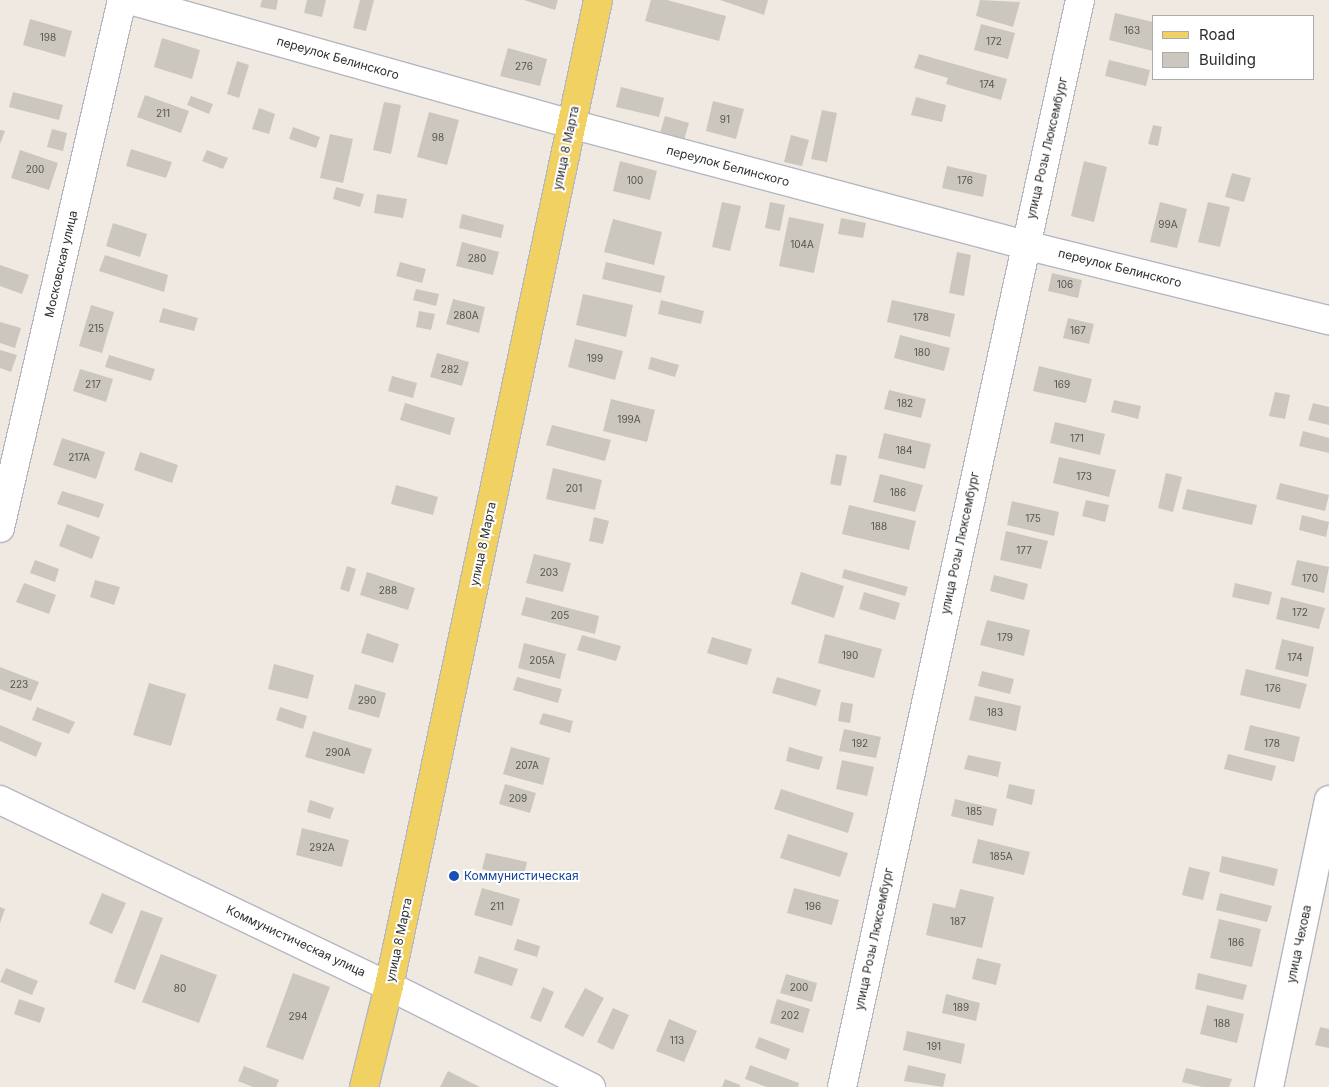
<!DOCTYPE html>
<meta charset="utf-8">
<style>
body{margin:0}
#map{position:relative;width:1329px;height:1087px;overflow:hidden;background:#efe9e1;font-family:Inter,sans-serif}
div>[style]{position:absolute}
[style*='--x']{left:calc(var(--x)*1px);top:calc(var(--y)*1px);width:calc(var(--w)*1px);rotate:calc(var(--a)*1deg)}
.building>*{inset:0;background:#cbc7bf}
.roads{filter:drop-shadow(1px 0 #b4b7c1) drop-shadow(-1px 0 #b4b7c1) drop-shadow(0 1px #b4b7c1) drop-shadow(0 -1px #b4b7c1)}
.minor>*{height:28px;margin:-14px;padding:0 14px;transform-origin:14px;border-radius:14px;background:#fff}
.major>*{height:28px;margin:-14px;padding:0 14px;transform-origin:14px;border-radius:14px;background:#f2d163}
.dots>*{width:14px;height:14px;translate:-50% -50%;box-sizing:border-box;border:2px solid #fff;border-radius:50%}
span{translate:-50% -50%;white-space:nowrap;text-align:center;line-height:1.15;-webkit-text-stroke:4px #fff;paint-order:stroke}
.number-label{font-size:10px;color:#555452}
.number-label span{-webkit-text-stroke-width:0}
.street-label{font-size:12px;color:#2e2e2e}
.transit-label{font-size:12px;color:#164399}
.left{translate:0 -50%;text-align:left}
.legend{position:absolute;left:1152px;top:15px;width:162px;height:65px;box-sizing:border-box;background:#fff;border:1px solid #ababab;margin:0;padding:6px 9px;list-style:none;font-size:15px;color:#2e2e2e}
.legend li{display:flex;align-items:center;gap:10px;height:25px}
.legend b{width:25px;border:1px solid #ababab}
</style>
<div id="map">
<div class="building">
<div style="clip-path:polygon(262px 0,278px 0,276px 10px,260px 7px)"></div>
<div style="clip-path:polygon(307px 0,326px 0,322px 17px,304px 13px)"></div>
<div style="clip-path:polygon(360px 0,374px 0,366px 31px,353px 28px)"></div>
<div style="clip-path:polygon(524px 0,558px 0,555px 10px)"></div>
<div style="clip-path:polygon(651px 0,667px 0,726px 16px,719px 41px,645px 21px)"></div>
<div style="clip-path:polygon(720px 0,768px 0,764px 15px)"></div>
<div style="clip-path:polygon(980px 0,1020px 2px,1013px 27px,976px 16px)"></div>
<div style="clip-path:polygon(1115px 13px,1153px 22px,1153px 51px,1109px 40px)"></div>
<div style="clip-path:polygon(30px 19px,72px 31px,65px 57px,23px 45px)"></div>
<div style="clip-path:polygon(981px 24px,1015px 33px,1008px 59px,974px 50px)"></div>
<div style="clip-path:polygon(162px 38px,200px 50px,192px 79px,154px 67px)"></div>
<div style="clip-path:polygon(508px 48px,547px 59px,540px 86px,500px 76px)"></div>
<div style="clip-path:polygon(919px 54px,1007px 79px,1001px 100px,946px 84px,948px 78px,914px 68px)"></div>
<div style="clip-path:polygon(1109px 60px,1150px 70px,1146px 86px,1105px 76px)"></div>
<div style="clip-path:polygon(237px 61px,249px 65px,239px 98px,227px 94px)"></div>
<div style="clip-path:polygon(621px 87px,664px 98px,659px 117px,616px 107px)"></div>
<div style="clip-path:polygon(13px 92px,63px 105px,59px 120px,9px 107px)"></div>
<div style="clip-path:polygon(145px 95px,189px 111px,181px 133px,137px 117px)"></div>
<div style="clip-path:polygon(191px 96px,213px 104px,209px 114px,187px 105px)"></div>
<div style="clip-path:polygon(916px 97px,946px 105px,942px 122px,911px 115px)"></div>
<div style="clip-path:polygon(713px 101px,744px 109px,736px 139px,706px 131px)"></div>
<div style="clip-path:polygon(384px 102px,401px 105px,391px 154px,373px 150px)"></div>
<div style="clip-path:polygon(259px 108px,275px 114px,269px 134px,252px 129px)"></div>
<div style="clip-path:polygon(822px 110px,837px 113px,827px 162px,811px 159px)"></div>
<div style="clip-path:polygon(429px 112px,459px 120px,447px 165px,417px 157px)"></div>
<div style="clip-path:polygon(665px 116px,689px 123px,684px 140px,660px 133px)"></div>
<div style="clip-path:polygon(1153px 125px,1162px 127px,1158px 146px,1148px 144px)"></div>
<div style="clip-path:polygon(293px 127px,320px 137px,316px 148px,289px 139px)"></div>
<div style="clip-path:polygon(52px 129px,67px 133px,63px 151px,47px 147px)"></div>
<div style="clip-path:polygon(0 130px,5px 131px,0 144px)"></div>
<div style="clip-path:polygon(330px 134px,353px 139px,343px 183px,320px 178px)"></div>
<div style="clip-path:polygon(791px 135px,809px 140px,802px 166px,784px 162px)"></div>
<div style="clip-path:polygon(131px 149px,172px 162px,166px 178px,126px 166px)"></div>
<div style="clip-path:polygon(20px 150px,58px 163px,49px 190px,11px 178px)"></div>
<div style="clip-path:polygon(207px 150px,228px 158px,223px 169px,202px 161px)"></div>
<div style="clip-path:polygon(620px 161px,657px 171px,650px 200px,613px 191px)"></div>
<div style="clip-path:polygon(1084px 161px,1107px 167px,1094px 222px,1071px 216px)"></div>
<div style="clip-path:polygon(947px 166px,987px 175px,983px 197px,942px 188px)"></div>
<div style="clip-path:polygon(1232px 173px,1251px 178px,1244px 202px,1225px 197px)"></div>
<div style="clip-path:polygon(336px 187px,364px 194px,360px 207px,333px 199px)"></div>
<div style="clip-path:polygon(377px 194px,407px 199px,403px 218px,374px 213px)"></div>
<div style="clip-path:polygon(722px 202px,741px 206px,730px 251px,712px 247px)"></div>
<div style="clip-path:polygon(770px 202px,785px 205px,780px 231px,765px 228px)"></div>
<div style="clip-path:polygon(1160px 202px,1187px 209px,1177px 248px,1150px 242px)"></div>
<div style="clip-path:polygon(1208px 202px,1230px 207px,1220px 247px,1198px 242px)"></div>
<div style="clip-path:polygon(462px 214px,504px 225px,501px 238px,459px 228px)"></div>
<div style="clip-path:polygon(789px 217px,824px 224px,814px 273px,779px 266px)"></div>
<div style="clip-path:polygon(841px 218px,866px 223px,863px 238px,838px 234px)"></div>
<div style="clip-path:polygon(613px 219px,662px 232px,654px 265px,604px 252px)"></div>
<div style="clip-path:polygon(113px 223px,147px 234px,140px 257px,106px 246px)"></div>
<div style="clip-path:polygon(462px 242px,499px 252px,493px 275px,456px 266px)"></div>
<div style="clip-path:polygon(957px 252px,971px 255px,964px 296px,949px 293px)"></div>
<div style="clip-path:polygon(105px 255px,168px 275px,164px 292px,99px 271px)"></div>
<div style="clip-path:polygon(400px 262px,426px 269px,422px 283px,396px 276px)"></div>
<div style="clip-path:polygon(606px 262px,665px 276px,661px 293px,602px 279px)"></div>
<div style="clip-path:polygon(0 265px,29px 275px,22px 294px,0 286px)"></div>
<div style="clip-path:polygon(1052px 273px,1082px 280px,1078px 298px,1048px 291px)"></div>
<div style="clip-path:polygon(416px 289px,439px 294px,436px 306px,413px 300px)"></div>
<div style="clip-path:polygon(583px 294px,633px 305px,626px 337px,576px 325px)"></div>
<div style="clip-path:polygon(453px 299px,485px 307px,479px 333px,446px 324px)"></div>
<div style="clip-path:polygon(661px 300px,704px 311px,701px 324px,658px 314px)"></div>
<div style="clip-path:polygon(892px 300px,955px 314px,950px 337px,887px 322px)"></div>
<div style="clip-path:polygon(91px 305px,114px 312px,102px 353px,79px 346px)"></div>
<div style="clip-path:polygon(163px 308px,198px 318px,194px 331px,159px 322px)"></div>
<div style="clip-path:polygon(419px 311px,435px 314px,431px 330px,416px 327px)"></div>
<div style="clip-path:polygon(1068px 318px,1094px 324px,1089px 344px,1063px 338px)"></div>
<div style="clip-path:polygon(0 322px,21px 328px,15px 348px,0 343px)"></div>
<div style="clip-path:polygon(900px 335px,950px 348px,944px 371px,894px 358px)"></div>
<div style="clip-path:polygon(575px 339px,623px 351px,615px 380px,568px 367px)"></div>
<div style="clip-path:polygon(0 350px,17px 355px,11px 372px,0 368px)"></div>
<div style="clip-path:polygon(437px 353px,469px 362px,462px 386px,430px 377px)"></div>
<div style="clip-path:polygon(109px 355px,155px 369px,151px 381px,105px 367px)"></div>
<div style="clip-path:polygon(651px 357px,679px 365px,675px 377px,648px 369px)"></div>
<div style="clip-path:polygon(1039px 366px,1092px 379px,1086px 403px,1033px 391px)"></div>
<div style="clip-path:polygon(80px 369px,113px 379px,106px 402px,73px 391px)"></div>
<div style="clip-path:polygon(392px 376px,417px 383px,413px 398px,388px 391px)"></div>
<div style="clip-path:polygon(889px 390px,926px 399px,921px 418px,884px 409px)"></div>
<div style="clip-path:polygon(1275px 392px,1290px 395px,1285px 419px,1269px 416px)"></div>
<div style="clip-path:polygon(611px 399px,655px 410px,647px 442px,603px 431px)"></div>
<div style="clip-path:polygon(1114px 400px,1141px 406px,1138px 419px,1111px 412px)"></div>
<div style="clip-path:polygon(405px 403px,455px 418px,450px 435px,400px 420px)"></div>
<div style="clip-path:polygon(1313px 403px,1329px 407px,1329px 425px,1308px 420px)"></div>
<div style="clip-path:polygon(1055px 422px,1105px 434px,1100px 455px,1050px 443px)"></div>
<div style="clip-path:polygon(552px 425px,611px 440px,605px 461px,546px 445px)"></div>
<div style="clip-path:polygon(1303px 431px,1329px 438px,1329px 453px,1299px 446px)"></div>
<div style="clip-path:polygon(884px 433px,931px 444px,925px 469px,878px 458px)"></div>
<div style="clip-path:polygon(62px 438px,105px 452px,96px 479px,53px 465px)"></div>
<div style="clip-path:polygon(140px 452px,178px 465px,172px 483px,134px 470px)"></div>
<div style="clip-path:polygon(836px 454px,847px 456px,841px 486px,830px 484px)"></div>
<div style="clip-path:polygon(1059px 457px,1116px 470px,1109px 497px,1053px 483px)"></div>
<div style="clip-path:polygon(553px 468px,602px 480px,595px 510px,546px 499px)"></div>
<div style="clip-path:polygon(1166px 473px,1182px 477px,1173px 512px,1158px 508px)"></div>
<div style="clip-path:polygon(880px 474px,923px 485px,915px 512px,873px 502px)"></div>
<div style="clip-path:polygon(1280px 483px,1329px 495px,1325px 511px,1276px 499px)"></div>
<div style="clip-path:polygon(396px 485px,438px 497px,433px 515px,391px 504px)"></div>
<div style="clip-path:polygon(1187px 489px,1257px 505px,1252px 525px,1182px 509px)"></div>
<div style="clip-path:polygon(62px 491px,104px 504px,99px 518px,57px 504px)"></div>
<div style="clip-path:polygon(1086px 500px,1109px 505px,1105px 522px,1082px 516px)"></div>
<div style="clip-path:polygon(1012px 501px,1059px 512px,1054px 536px,1007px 525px)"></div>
<div style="clip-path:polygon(849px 505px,916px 521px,909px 550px,842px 534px)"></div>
<div style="clip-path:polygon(1302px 515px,1329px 522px,1326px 537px,1299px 530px)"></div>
<div style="clip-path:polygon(594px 517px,609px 521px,603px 544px,589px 541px)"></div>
<div style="clip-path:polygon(67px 524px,100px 537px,92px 559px,59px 546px)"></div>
<div style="clip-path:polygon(1006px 531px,1048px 541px,1041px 569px,1000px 560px)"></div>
<div style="clip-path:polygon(534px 554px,571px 563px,563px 592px,526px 583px)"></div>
<div style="clip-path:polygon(35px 560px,59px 569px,55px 582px,30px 573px)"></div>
<div style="clip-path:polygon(1297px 560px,1329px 567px,1324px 593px,1291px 585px)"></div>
<div style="clip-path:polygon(347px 566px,356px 569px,349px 592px,340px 589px)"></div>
<div style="clip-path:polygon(844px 569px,908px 587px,905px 596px,842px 578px)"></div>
<div style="clip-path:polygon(367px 572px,415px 588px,408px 610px,360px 595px)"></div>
<div style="clip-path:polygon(801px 572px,844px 586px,834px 618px,791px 604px)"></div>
<div style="clip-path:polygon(994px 575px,1028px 584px,1024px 600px,990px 591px)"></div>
<div style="clip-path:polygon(95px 580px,120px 587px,114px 605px,90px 597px)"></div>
<div style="clip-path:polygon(24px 583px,56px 595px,49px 614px,16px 602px)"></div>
<div style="clip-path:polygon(1235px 583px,1272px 592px,1269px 605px,1232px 597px)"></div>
<div style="clip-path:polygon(864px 592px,900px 603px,895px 620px,859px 609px)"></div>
<div style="clip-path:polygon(526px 597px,599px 616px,595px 634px,521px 615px)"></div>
<div style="clip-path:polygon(1281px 597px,1325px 608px,1319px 629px,1276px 619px)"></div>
<div style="clip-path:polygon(987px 620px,1030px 630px,1024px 656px,980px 645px)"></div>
<div style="clip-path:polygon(367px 633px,399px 644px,393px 663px,361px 653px)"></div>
<div style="clip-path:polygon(825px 634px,882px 649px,874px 678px,818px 663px)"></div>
<div style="clip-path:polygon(582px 635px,621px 646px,616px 661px,577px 650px)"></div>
<div style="clip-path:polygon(712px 637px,752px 649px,747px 665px,707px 653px)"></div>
<div style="clip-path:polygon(1282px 639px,1314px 647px,1308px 677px,1275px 669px)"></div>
<div style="clip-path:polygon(524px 643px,566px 654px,560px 679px,518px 668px)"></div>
<div style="clip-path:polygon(274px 664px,314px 675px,308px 699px,268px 689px)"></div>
<div style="clip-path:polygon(0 667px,39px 682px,31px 701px,0 689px)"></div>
<div style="clip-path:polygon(1246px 669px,1307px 684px,1300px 709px,1240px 695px)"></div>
<div style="clip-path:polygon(982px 671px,1014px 679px,1010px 694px,978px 686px)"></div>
<div style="clip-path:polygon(517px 677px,562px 689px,558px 703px,513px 690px)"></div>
<div style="clip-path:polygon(777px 677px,821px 690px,816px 706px,772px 693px)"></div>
<div style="clip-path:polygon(149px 683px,186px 694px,171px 746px,133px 735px)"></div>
<div style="clip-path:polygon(355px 684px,386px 693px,379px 718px,348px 709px)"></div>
<div style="clip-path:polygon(975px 696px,1021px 706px,1016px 731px,969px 720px)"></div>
<div style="clip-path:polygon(841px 702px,853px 704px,850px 723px,838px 721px)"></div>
<div style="clip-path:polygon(37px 707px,75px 722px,69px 734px,32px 720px)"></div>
<div style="clip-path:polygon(280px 707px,307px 716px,303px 729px,276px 720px)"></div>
<div style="clip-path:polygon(543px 713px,573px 721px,570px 733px,539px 724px)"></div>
<div style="clip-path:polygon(0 725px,42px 743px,36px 757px,0 741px)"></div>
<div style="clip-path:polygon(1250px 725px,1300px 737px,1294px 762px,1244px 750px)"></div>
<div style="clip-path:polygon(844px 729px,881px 737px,876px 758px,839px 751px)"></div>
<div style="clip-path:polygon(313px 731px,372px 749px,364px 774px,305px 757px)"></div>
<div style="clip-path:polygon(511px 747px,550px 758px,543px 785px,503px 774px)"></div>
<div style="clip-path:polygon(789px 747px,823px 757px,819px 770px,786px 761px)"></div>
<div style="clip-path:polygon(1228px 754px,1276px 766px,1272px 781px,1224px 769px)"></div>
<div style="clip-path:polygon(968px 755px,1001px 762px,998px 777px,964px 769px)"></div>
<div style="clip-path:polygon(842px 760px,874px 767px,867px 796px,836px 789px)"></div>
<div style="clip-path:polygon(505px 784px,536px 793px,530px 813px,499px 804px)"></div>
<div style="clip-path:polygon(1009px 784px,1035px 790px,1032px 805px,1006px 798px)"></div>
<div style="clip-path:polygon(781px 789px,854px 813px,848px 833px,774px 809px)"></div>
<div style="clip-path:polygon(955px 799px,997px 809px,993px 826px,951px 816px)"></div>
<div style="clip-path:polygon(310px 800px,334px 808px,330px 819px,307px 812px)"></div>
<div style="clip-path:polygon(302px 828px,349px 840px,342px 867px,296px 855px)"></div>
<div style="clip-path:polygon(788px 834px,848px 853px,840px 877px,780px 858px)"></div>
<div style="clip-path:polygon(978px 839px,1030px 852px,1024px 875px,972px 863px)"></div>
<div style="clip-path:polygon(486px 853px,527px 862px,523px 879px,482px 869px)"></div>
<div style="clip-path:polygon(1222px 856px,1278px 869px,1274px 886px,1219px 872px)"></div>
<div style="clip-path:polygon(1189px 867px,1210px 872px,1203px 900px,1182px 895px)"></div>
<div style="clip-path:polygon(482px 888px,520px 899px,512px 926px,474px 915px)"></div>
<div style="clip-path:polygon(794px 888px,839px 900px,832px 925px,787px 913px)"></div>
<div style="clip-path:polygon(960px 889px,994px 897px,982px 948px,926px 935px,933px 903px,955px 908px)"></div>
<div style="clip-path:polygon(102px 893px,126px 903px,112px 934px,89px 924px)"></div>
<div style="clip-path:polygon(1220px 893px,1272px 906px,1267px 922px,1216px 910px)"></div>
<div style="clip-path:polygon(0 907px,5px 909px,0 923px)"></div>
<div style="clip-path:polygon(141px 910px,163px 918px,135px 990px,114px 982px)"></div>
<div style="clip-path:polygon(1219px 919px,1261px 929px,1252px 967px,1210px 958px)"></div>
<div style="clip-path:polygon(517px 939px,540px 946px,537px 957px,514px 950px)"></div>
<div style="clip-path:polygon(161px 954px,217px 975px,199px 1023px,142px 1002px)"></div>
<div style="clip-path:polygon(479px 956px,518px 969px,512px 986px,474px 973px)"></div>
<div style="clip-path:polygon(977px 958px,1001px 964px,996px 985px,972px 979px)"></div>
<div style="clip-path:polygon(6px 968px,38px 981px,32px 995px,0 982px)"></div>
<div style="clip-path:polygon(293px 973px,330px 987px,303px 1060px,266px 1047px)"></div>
<div style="clip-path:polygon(1198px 973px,1247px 985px,1243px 1000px,1195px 989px)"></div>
<div style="clip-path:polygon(786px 974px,817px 983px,812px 1002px,780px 993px)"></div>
<div style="clip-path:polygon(543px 987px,554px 992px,541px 1022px,530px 1018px)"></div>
<div style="clip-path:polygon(585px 988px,604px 998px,583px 1037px,564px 1027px)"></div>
<div style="clip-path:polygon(946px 994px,980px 1003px,976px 1021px,942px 1013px)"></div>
<div style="clip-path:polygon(19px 999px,45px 1008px,40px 1023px,14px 1014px)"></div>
<div style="clip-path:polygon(777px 999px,810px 1009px,803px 1033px,770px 1023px)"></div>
<div style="clip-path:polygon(1207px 1005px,1244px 1014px,1237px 1043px,1200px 1034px)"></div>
<div style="clip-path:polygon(613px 1008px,629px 1015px,613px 1050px,597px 1042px)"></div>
<div style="clip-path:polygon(669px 1019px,697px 1031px,684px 1062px,656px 1051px)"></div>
<div style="clip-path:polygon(1320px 1027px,1329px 1029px,1329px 1048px,1315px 1045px)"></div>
<div style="clip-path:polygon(907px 1031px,965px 1044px,961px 1064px,903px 1050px)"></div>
<div style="clip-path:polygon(759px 1037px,790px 1049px,786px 1060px,755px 1048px)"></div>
<div style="clip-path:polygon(750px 1065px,799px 1083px,798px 1087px,767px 1087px,745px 1079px)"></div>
<div style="clip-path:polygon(908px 1065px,946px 1074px,943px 1087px,904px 1081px)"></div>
<div style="clip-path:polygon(244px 1066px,279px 1080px,276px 1087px,253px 1087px,238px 1081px)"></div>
<div style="clip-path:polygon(1186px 1068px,1232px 1079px,1229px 1087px,1202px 1087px,1182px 1082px)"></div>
<div style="clip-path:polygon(448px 1071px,480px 1087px,440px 1087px)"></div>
<div style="clip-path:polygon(725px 1079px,740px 1085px,740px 1087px,722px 1087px)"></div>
</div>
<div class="roads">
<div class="minor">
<div style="--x:130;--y:0;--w:458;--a:15.7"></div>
<div style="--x:571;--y:124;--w:470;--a:14.9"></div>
<div style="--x:1025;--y:245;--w:313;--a:13.9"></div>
<div style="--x:0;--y:528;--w:542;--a:-76.99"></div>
<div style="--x:0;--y:800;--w:431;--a:25.6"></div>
<div style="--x:389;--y:986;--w:226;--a:26.6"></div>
<div style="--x:842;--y:1087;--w:1113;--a:-77.65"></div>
<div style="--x:1269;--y:1087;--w:293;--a:-78.2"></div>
</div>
<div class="major">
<div style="--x:364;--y:1087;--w:104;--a:-76.1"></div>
<div style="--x:389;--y:986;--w:1008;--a:-78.03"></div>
</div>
</div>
<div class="dots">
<div style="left:454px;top:876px;background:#1a4fb4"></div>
</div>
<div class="number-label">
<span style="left:1132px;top:31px">163</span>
<span style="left:48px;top:38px">198</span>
<span style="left:994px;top:42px">172</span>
<span style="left:524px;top:67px">276</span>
<span style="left:987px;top:85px">174</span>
<span style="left:163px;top:114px">211</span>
<span style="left:725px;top:120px">91</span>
<span style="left:438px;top:138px">98</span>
<span style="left:35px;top:170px">200</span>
<span style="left:635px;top:181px">100</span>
<span style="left:965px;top:181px">176</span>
<span style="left:1168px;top:225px">99А</span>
<span style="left:802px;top:245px">104А</span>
<span style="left:477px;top:259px">280</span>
<span style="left:1065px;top:285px">106</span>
<span style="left:466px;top:316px">280А</span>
<span style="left:921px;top:318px">178</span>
<span style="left:96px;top:329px">215</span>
<span style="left:1078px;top:331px">167</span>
<span style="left:922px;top:353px">180</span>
<span style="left:595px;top:359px">199</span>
<span style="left:450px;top:370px">282</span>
<span style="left:93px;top:385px">217</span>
<span style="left:1062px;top:385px">169</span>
<span style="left:905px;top:404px">182</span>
<span style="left:629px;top:420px">199А</span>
<span style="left:1077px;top:439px">171</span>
<span style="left:904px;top:451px">184</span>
<span style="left:79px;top:458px">217А</span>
<span style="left:1084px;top:477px">173</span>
<span style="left:574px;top:489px">201</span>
<span style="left:898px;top:493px">186</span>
<span style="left:1033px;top:519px">175</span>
<span style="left:879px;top:527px">188</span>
<span style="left:1024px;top:551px">177</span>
<span style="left:549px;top:573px">203</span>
<span style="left:1310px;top:579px">170</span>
<span style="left:388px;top:591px">288</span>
<span style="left:1300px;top:613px">172</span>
<span style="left:560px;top:616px">205</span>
<span style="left:1005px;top:638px">179</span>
<span style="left:850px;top:656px">190</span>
<span style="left:1295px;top:658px">174</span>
<span style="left:542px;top:661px">205А</span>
<span style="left:19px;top:685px">223</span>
<span style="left:1273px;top:689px">176</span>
<span style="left:367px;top:701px">290</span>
<span style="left:995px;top:713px">183</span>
<span style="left:860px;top:744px">192</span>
<span style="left:1272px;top:744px">178</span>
<span style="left:338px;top:753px">290А</span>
<span style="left:527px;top:766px">207А</span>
<span style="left:518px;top:799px">209</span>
<span style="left:974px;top:812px">185</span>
<span style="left:322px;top:848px">292А</span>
<span style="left:1001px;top:857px">185А</span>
<span style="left:497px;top:907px">211</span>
<span style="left:813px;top:907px">196</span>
<span style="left:958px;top:922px">187</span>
<span style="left:1236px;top:943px">186</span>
<span style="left:799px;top:988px">200</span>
<span style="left:180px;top:989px">80</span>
<span style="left:961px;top:1008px">189</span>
<span style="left:790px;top:1016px">202</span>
<span style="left:298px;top:1017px">294</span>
<span style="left:1222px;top:1024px">188</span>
<span style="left:677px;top:1041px">113</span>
<span style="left:934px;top:1047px">191</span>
</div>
<div class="street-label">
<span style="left:338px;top:58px;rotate:16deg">переулок Белинского</span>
<span style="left:566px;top:148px;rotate:-78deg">улица 8 Марта</span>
<span style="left:1047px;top:148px;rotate:-77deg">улица Розы Люксембург</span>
<span style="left:728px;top:166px;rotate:15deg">переулок Белинского</span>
<span style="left:61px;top:264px;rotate:-77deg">Московская улица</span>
<span style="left:1120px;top:268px;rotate:14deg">переулок Белинского</span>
<span style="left:960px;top:543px;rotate:-78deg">улица Розы Люксембург</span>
<span style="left:483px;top:544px;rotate:-78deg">улица 8 Марта</span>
<span style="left:874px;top:939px;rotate:-78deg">улица Розы Люксембург</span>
<span style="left:399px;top:940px;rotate:-78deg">улица 8 Марта</span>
<span style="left:296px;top:941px;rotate:25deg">Коммунистическая улица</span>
<span style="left:1299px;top:944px;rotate:-78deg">улица Чехова</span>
</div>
<div class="transit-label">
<span class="left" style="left:464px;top:876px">Коммунистическая</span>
</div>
<ul class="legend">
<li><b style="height:6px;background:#f2d163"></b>Road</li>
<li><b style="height:14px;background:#cbc7bf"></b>Building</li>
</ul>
</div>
